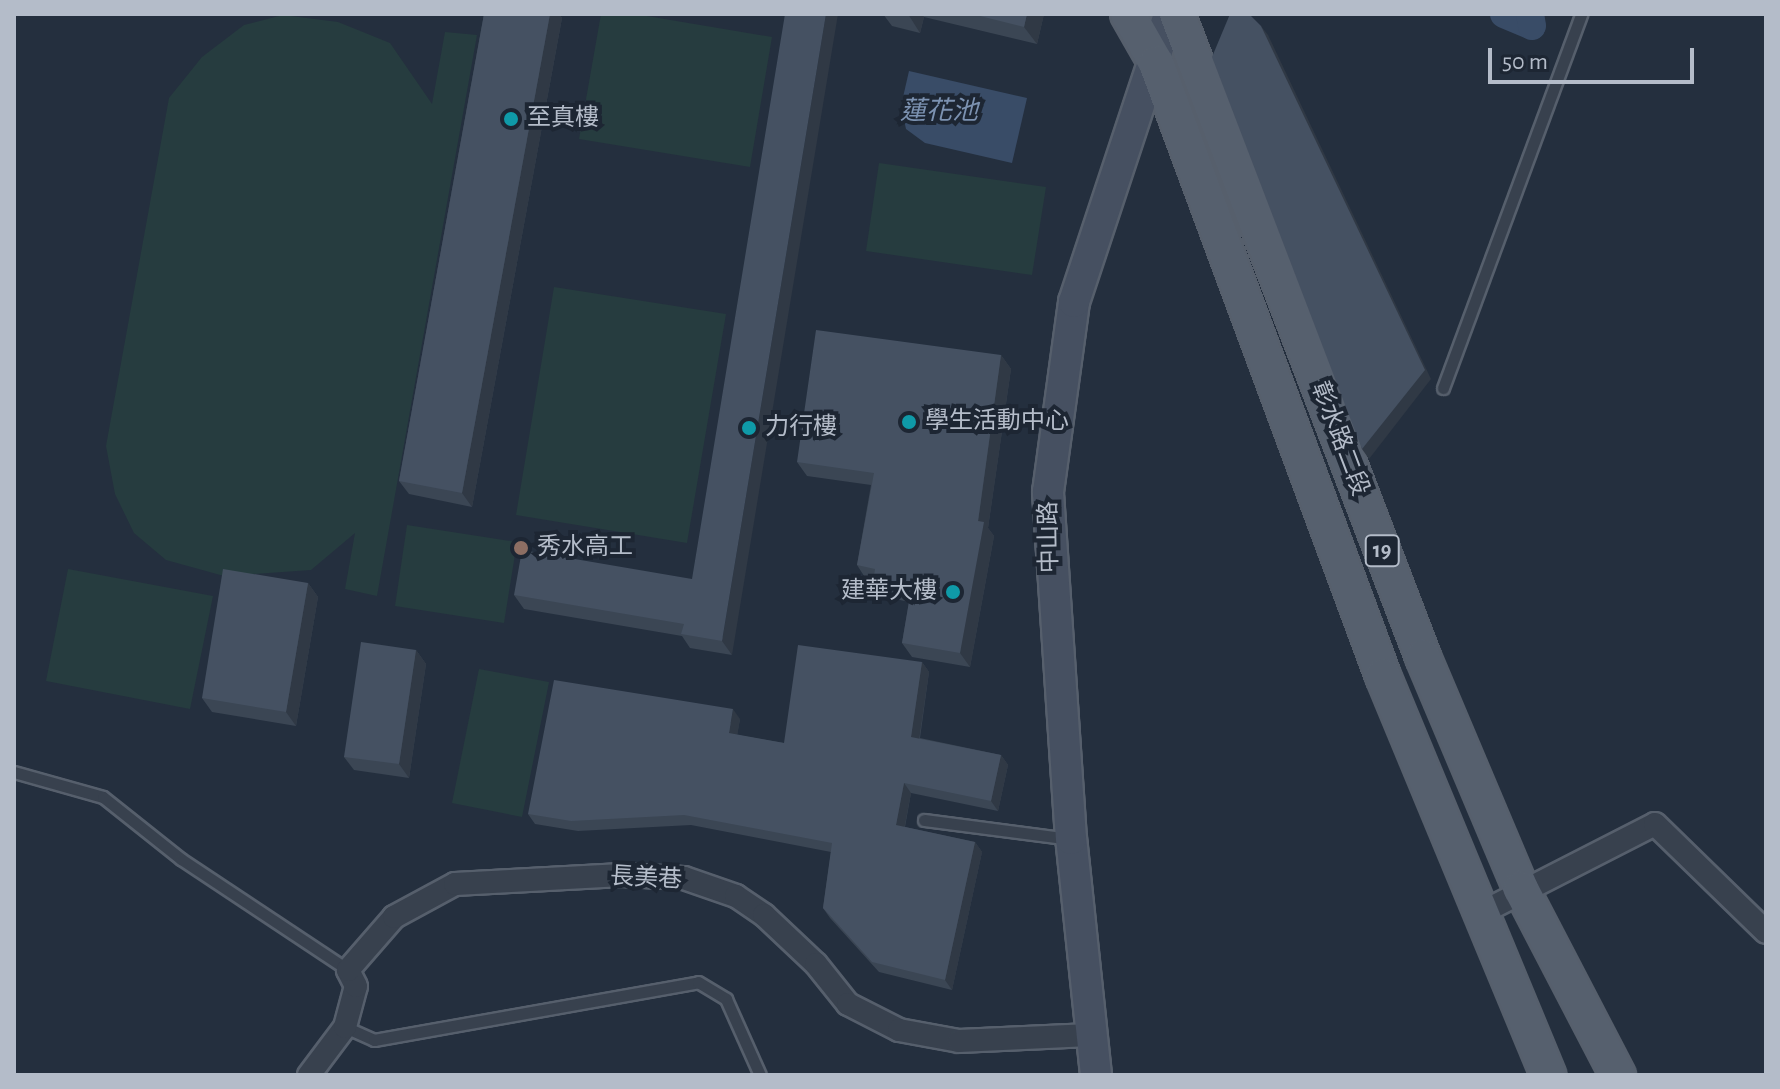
<!DOCTYPE html>
<meta charset="utf-8">
<style>
body{margin:0}
#map{position:relative;width:1780px;height:1089px;overflow:hidden;background:#242f3e;font-family:"Alegreya Sans","Noto Sans TC",sans-serif}
div>[style]{position:absolute}
[style*='--x']{left:calc(var(--x)*1px);top:calc(var(--y)*1px);width:calc(var(--w)*1px);rotate:calc(var(--a)*1deg)}
.green>*{inset:0;background:#263c3f}
.water>*{inset:0;background:#394c67}
.canal>*{height:28px;margin:-14px;padding:0 14px;transform-origin:14px;border-radius:14px;background:#394c67}
.roads{filter:drop-shadow(2px 0 #565f6c) drop-shadow(-2px 0 #565f6c) drop-shadow(0 2px #565f6c) drop-shadow(0 -2px #565f6c)}
.lane>*{height:11px;margin:-5.5px;padding:0 5.5px;transform-origin:5.5px;border-radius:5.5px;background:#38414e}
.street>*{height:22px;margin:-11px;padding:0 11px;transform-origin:11px;border-radius:11px;background:#38414e}
.secondary>*{height:30px;margin:-15px;padding:0 15px;transform-origin:15px;border-radius:15px;background:#465061}
.primary>*{height:34px;margin:-17px;padding:0 17px;transform-origin:17px;border-radius:17px;background:#56606e}
.wall>*{inset:0;background:#3b4654}
.shaded-wall>*{inset:0;background:#303945}
.building>*{inset:0;background:#455162}
.dots>*{width:22px;height:22px;translate:-50% -50%;box-sizing:border-box;border:4px solid #1d2633;border-radius:50%}
span{translate:-50% -50%;white-space:nowrap;text-align:center;line-height:1.15;-webkit-text-stroke:8px #1d2633;paint-order:stroke}
.shield-label span{padding:2px 6px;background:#1d2633;border:2px solid;border-radius:6px;-webkit-text-stroke-width:0}
.shield-label{font-size:22px;color:#b4bcc9;font-weight:700}
.poi-label{font-size:24px;color:#b4bcc9}
.left{translate:0 -50%;text-align:left}
.right{translate:-100% -50%;text-align:right}
.street-label{font-size:24px;color:#b4bcc9}
.water-label{font-size:26px;color:#7c92b1;font-style:italic}
.frame{position:absolute;inset:0;border:16px solid #b4bcc9;pointer-events:none}
.scale{position:absolute;left:1488px;top:48px;width:206px;height:36px;box-sizing:border-box;border:4px solid #b4bcc9;border-top:0;padding-left:10px;font-size:24px;line-height:28px;white-space:nowrap;color:#b4bcc9;-webkit-text-stroke:6px #1d2633;paint-order:stroke}
</style>
<div id="map">
<div class="green">
<div style="clip-path:polygon(601px 14px,635px 14px,772px 37px,750px 167px,579px 139px)"></div>
<div style="clip-path:polygon(283px 15px,338px 22px,390px 43px,432px 104px,445px 32px,477px 35px,377px 596px,345px 589px,355px 533px,311px 570px,224px 576px,166px 560px,134px 533px,115px 494px,106px 446px,169px 98px,202px 57px,244px 25px)"></div>
<div style="clip-path:polygon(879px 163px,1046px 187px,1032px 275px,866px 251px)"></div>
<div style="clip-path:polygon(554px 287px,726px 314px,687px 543px,516px 515px)"></div>
<div style="clip-path:polygon(407px 525px,517px 542px,504px 623px,395px 606px)"></div>
<div style="clip-path:polygon(68px 569px,213px 596px,190px 709px,46px 681px)"></div>
<div style="clip-path:polygon(479px 669px,549px 682px,522px 817px,452px 803px)"></div>
</div>
<div class="water">
<div style="clip-path:polygon(909px 71px,1027px 98px,1012px 163px,925px 143px,906px 129px,901px 106px)"></div>
</div>
<div class="canal">
<div style="--x:1504;--y:14;--w:30;--a:23"></div>
<div style="--x:1532;--y:26;--w:12;--a:-99"></div>
</div>
<div class="roads">
<div class="lane">
<div style="--x:1443;--y:388;--w:399;--a:-69.7"></div>
<div style="--x:14;--y:772;--w:92;--a:15.7"></div>
<div style="--x:103;--y:797;--w:100;--a:38.5"></div>
<div style="--x:181;--y:859;--w:201;--a:33.6"></div>
<div style="--x:924;--y:820;--w:147;--a:7.4"></div>
<div style="--x:345;--y:1027;--w:32;--a:24"></div>
<div style="--x:374;--y:1040;--w:329;--a:-10.1"></div>
<div style="--x:698;--y:982;--w:33;--a:31"></div>
<div style="--x:726;--y:999;--w:83;--a:65.9"></div>
</div>
<div class="street">
<div style="--x:1481;--y:913;--w:195;--a:-27.1"></div>
<div style="--x:1655;--y:824;--w:155;--a:44.2"></div>
<div style="--x:309;--y:1075;--w:60;--a:-53.1"></div>
<div style="--x:345;--y:1027;--w:42;--a:-75"></div>
<div style="--x:356;--y:986;--w:18;--a:-117"></div>
<div style="--x:348;--y:970;--w:70;--a:-49"></div>
<div style="--x:394;--y:917;--w:69;--a:-28.4"></div>
<div style="--x:455;--y:884;--w:167;--a:-3.1"></div>
<div style="--x:622;--y:875;--w:62;--a:2.8"></div>
<div style="--x:684;--y:878;--w:55;--a:19.1"></div>
<div style="--x:736;--y:896;--w:34;--a:34"></div>
<div style="--x:764;--y:915;--w:71;--a:43.3"></div>
<div style="--x:816;--y:964;--w:51;--a:51.3"></div>
<div style="--x:848;--y:1004;--w:57;--a:27"></div>
<div style="--x:899;--y:1030;--w:61;--a:10.4"></div>
<div style="--x:959;--y:1041;--w:131;--a:-2.6"></div>
</div>
<div class="secondary">
<div style="--x:1096;--y:1075;--w:237;--a:-96"></div>
<div style="--x:1071;--y:839;--w:348;--a:-93.8"></div>
<div style="--x:1048;--y:492;--w:192;--a:-82.2"></div>
<div style="--x:1074;--y:302;--w:303;--a:-71.7"></div>
</div>
<div class="primary">
<div style="--x:1128;--y:14;--w:56;--a:60.3"></div>
<div style="--x:1156;--y:63;--w:654;--a:69.68"></div>
<div style="--x:1383;--y:676;--w:432;--a:67.5"></div>
<div style="--x:1177;--y:14;--w:688;--a:69.06"></div>
<div style="--x:1423;--y:657;--w:252;--a:67.1"></div>
<div style="--x:1521;--y:889;--w:210;--a:62.5"></div>
</div>
</div>
<div class="wall">
<div style="clip-path:polygon(484px 14px,559px 14px,562px 18px,472px 507px,409px 494px,399px 481px)"></div>
<div style="clip-path:polygon(883px 14px,1044px 14px,1037px 44px,924px 17px,920px 33px,892px 26px)"></div>
<div style="clip-path:polygon(1001px 355px,1011px 369px,988px 528px,994px 536px,970px 667px,912px 657px,902px 643px,909px 602px,882px 596px,873px 583px,873px 580px,866px 579px,857px 565px,871px 485px,807px 476px,797px 462px)"></div>
<div style="clip-path:polygon(692px 579px,732px 655px,690px 648px,682px 636px,524px 609px,514px 595px)"></div>
<div style="clip-path:polygon(308px 583px,318px 597px,296px 726px,212px 712px,202px 698px)"></div>
<div style="clip-path:polygon(416px 650px,426px 664px,409px 778px,354px 770px,344px 757px)"></div>
<div style="clip-path:polygon(922px 662px,929px 672px,920px 738px,1001px 755px,1008px 765px,998px 811px,911px 793px,905px 827px,975px 842px,982px 852px,952px 990px,879px 972px,830px 918px,823px 908px,831px 852px,691px 825px,578px 831px,535px 824px,528px 814px,740px 719px,737px 735px,784px 743px)"></div>
</div>
<div class="shaded-wall">
<div style="clip-path:polygon(550px 14px,559px 14px,562px 18px,472px 507px,462px 493px)"></div>
<div style="clip-path:polygon(826px 14px,838px 14px,732px 655px,722px 641px)"></div>
<div style="clip-path:polygon(908px 14px,922px 14px,924px 17px,920px 33px)"></div>
<div style="clip-path:polygon(1027px 14px,1044px 14px,1037px 44px,1024px 27px)"></div>
<div style="clip-path:polygon(1261px 26px,1268px 35px,1431px 379px,1369px 459px,1362px 449px)"></div>
<div style="clip-path:polygon(1001px 355px,1011px 369px,988px 528px,994px 536px,970px 667px,960px 653px)"></div>
<div style="clip-path:polygon(308px 583px,318px 597px,296px 726px,286px 712px)"></div>
<div style="clip-path:polygon(416px 650px,426px 664px,409px 778px,399px 764px)"></div>
<div style="clip-path:polygon(922px 662px,929px 672px,918px 747px,911px 737px)"></div>
<div style="clip-path:polygon(733px 709px,740px 719px,736px 743px,729px 733px)"></div>
<div style="clip-path:polygon(1001px 755px,1008px 765px,998px 811px,991px 801px)"></div>
<div style="clip-path:polygon(904px 783px,911px 793px,903px 835px,896px 825px)"></div>
<div style="clip-path:polygon(975px 842px,982px 852px,952px 990px,945px 980px)"></div>
</div>
<div class="building">
<div style="clip-path:polygon(484px 14px,550px 14px,462px 493px,399px 481px)"></div>
<div style="clip-path:polygon(785px 14px,826px 14px,722px 641px,681px 634px,684px 624px,514px 595px,522px 550px,692px 579px)"></div>
<div style="clip-path:polygon(972px 14px,1027px 14px,1024px 27px)"></div>
<div style="clip-path:polygon(1230px 14px,1249px 14px,1261px 26px,1425px 370px,1362px 449px,1212px 57px)"></div>
<div style="clip-path:polygon(816px 330px,1001px 355px,978px 521px,984px 522px,960px 653px,902px 643px,911px 590px,873px 583px,875px 569px,857px 565px,874px 473px,797px 462px)"></div>
<div style="clip-path:polygon(223px 569px,308px 583px,286px 712px,202px 698px)"></div>
<div style="clip-path:polygon(361px 642px,416px 650px,399px 764px,344px 757px)"></div>
<div style="clip-path:polygon(798px 645px,922px 662px,911px 737px,1001px 755px,991px 801px,904px 783px,896px 825px,975px 842px,945px 980px,872px 962px,823px 908px,832px 843px,684px 815px,571px 821px,528px 814px,554px 680px,733px 709px,729px 733px,784px 743px)"></div>
</div>
<div class="dots">
<div style="left:511px;top:119px;background:#0f9aa8"></div>
<div style="left:909px;top:422px;background:#0f9aa8"></div>
<div style="left:749px;top:428px;background:#0f9aa8"></div>
<div style="left:521px;top:548px;background:#8d6e63"></div>
<div style="left:953px;top:592px;background:#0f9aa8"></div>
</div>
<div class="shield-label">
<span style="left:1382px;top:551px">19</span>
</div>
<div class="poi-label">
<span class="left" style="left:527px;top:119px">至真樓</span>
<span class="left" style="left:925px;top:422px">學生活動中心</span>
<span class="left" style="left:765px;top:428px">力行樓</span>
<span class="left" style="left:537px;top:548px">秀水高工</span>
<span class="right" style="left:937px;top:592px">建華大樓</span>
</div>
<div class="street-label">
<span style="left:1339px;top:439px;rotate:69deg">彰水路二段</span>
<span style="left:1050px;top:537px;rotate:-91deg">中山路</span>
<span style="left:646px;top:879px;rotate:3deg">長美巷</span>
</div>
<div class="water-label">
<span style="left:939px;top:112px">蓮花池</span>
</div>
<div class="frame"></div>
<div class="scale">50 m</div>
</div>
